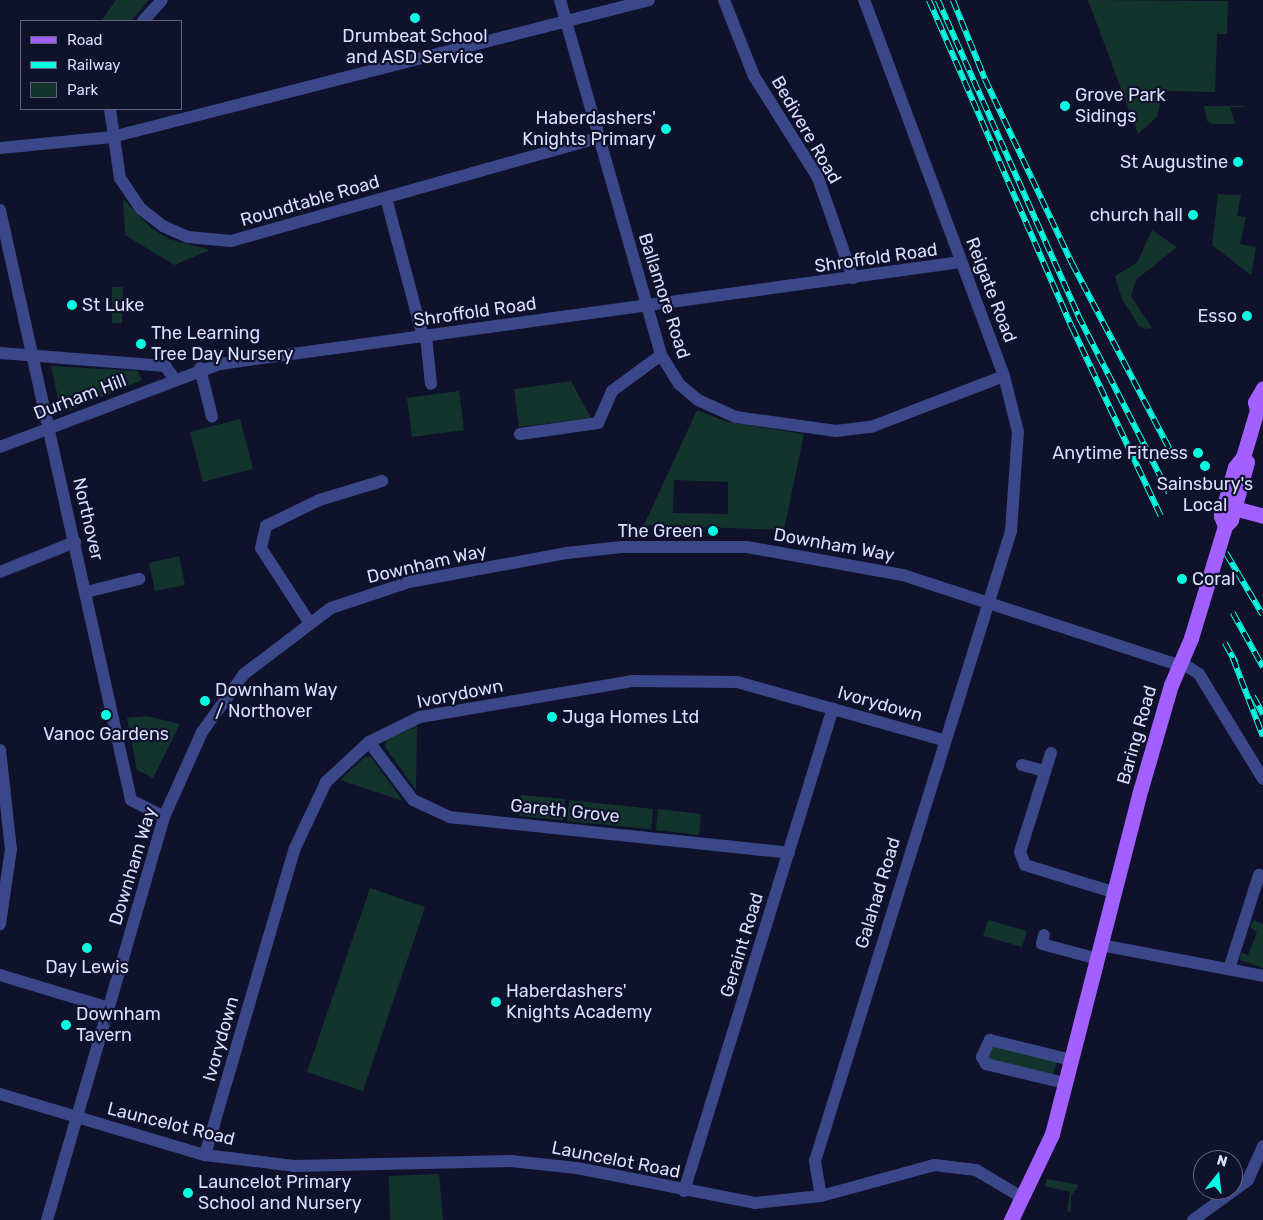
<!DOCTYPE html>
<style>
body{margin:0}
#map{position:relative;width:1263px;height:1220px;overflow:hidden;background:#10112a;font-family:Rubik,sans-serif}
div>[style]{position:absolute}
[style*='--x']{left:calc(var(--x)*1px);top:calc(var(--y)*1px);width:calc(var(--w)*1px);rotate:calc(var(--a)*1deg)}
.green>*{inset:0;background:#13342c}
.minor>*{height:12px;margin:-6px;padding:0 6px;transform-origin:6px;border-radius:6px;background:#3a488a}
.major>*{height:15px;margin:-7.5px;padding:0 7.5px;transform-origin:7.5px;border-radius:7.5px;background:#a160ff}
.rail>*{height:5.5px;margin-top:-2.75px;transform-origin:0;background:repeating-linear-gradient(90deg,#10112a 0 11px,#05ffe2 0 22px);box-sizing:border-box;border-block:1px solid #05ffe2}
.major-bridge>*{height:15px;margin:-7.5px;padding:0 7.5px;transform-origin:7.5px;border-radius:7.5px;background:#a160ff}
.dots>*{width:14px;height:14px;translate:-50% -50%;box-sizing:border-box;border:2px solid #10112a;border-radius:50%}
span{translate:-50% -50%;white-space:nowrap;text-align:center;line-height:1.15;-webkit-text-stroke:4.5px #10112a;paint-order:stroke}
.poi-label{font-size:18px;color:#d9ddff}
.left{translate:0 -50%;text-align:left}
.right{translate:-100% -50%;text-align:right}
.street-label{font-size:18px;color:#d9ddff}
.legend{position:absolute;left:20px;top:20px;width:162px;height:90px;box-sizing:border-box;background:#10112a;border:1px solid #60637f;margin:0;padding:6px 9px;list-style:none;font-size:15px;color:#d9ddff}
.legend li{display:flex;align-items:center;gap:10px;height:25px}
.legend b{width:25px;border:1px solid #60637f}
.north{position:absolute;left:1193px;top:1150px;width:50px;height:50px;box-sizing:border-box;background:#10112a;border:1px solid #60637f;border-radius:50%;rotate:16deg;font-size:14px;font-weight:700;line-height:20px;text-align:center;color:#d9ddff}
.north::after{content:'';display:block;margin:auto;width:18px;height:22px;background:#05ffe2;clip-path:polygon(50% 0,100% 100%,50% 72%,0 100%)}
</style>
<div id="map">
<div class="green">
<div style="clip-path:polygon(116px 0,149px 0,131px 21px,101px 21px)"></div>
<div style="clip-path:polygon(1088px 0,1228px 1px,1227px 34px,1217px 34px,1215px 92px,1163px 91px,1157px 117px,1138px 134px)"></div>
<div style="clip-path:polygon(1204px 106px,1245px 106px,1245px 107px,1230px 107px,1235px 124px,1212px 124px,1207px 121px)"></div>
<div style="clip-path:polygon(1218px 194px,1241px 195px,1237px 216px,1246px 217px,1240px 244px,1256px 247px,1251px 275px,1212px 245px)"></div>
<div style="clip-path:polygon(123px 199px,151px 228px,169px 239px,210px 250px,174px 265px,125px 235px)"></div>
<div style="clip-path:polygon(1152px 230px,1177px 247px,1136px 280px,1131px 296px,1152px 328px,1146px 329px,1139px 326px,1122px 299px,1115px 276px,1137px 263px)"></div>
<div style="clip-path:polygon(112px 287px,123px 287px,122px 323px,112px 323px)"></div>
<div style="clip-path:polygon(51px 366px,138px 371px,142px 380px,67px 411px,60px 407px)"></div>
<div style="clip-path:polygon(571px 381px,591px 418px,519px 427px,514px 389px)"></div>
<div style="clip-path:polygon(459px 391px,464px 430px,412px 437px,407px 398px)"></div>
<div style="clip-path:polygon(evenodd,697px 410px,727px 422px,804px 434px,784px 530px,644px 525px,697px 410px,674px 480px,728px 482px,728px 514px,673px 513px,674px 480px)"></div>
<div style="clip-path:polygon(240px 419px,253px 469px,203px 482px,190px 432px)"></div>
<div style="clip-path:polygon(179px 556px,185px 585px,155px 591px,149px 563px)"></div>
<div style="clip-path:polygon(147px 716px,180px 724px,153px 778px,137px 770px,127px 718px)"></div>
<div style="clip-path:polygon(417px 726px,416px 790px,385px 747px,387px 740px)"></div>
<div style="clip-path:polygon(365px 757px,371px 757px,403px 801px,340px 780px)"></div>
<div style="clip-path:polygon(521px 795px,565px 799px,563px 820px,519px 816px)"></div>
<div style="clip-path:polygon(569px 800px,653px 809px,651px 829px,567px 821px)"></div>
<div style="clip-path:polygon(658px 809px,701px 814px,699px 835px,656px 830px)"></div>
<div style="clip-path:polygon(370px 888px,425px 907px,363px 1091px,307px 1072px)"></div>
<div style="clip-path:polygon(988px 920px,1027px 931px,1022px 947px,983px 936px)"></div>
<div style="clip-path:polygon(1254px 920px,1263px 924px,1263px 968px,1240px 960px,1241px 953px,1248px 955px,1257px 932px,1250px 927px)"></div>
<div style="clip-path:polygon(989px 1045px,1057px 1061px,1053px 1075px,986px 1059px)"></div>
<div style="clip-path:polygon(439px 1174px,443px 1220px,390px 1220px,389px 1176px)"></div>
<div style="clip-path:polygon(1047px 1179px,1079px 1185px,1071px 1196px,1071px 1213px,1067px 1211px,1070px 1192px,1045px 1186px)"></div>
</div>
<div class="minor">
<div style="--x:560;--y:0;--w:369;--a:74.1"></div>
<div style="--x:661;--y:355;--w:34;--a:58"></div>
<div style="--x:679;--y:384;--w:25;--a:40"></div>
<div style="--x:698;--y:400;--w:42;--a:24.1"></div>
<div style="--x:736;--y:417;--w:101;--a:8"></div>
<div style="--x:836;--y:431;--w:35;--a:-7"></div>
<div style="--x:871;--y:427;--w:142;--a:-21"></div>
<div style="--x:724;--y:0;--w:82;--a:68.5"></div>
<div style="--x:754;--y:76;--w:120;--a:57.9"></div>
<div style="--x:818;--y:178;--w:106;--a:70.7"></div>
<div style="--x:143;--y:21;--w:28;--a:-48"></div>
<div style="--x:110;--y:109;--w:70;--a:81.8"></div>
<div style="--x:120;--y:178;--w:36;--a:56"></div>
<div style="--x:140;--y:208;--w:29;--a:38"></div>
<div style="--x:163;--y:226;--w:27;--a:24"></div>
<div style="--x:188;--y:237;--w:43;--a:5.3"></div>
<div style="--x:231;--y:241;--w:380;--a:-15.7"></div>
<div style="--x:0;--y:148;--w:113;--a:-5.6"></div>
<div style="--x:112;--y:137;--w:554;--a:-14.31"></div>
<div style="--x:386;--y:198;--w:144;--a:75.1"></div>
<div style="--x:0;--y:210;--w:604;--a:77.48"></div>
<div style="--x:131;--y:800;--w:37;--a:27"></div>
<div style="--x:426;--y:336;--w:48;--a:84.1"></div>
<div style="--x:0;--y:353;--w:166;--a:4.5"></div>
<div style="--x:165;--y:366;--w:15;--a:53"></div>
<div style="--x:200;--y:368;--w:50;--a:76.2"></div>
<div style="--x:520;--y:434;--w:79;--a:-8"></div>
<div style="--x:598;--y:423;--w:35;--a:-66"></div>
<div style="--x:612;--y:391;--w:61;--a:-36.3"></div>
<div style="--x:0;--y:447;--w:235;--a:-20.7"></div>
<div style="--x:220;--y:364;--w:748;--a:-7.84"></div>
<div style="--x:0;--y:572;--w:81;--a:-21.8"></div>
<div style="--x:86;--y:592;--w:55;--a:-13.8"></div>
<div style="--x:309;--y:622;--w:88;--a:-123"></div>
<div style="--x:261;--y:548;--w:23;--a:-77"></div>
<div style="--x:266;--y:526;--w:59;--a:-26.1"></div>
<div style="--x:319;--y:500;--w:66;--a:-16.8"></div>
<div style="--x:1180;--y:662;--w:22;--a:32"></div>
<div style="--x:1199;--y:674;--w:123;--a:58.6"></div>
<div style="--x:369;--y:742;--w:73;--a:52.8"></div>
<div style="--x:413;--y:800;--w:40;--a:25"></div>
<div style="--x:449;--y:817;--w:342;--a:6"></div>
<div style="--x:0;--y:750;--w:100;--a:83.7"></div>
<div style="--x:11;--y:849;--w:76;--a:98.3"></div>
<div style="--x:1051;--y:753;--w:104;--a:107.4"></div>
<div style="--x:1020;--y:852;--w:14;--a:69"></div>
<div style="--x:1025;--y:865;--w:92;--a:17.1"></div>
<div style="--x:1022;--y:765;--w:24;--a:15"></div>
<div style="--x:1044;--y:935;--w:9;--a:103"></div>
<div style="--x:1042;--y:944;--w:58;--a:15"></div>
<div style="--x:1101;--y:945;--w:165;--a:10.8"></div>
<div style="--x:1229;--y:969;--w:99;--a:-72.3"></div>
<div style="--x:0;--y:975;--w:114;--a:16.8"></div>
<div style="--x:1065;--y:1083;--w:81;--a:-166.5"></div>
<div style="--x:986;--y:1064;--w:8;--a:-120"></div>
<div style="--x:982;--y:1057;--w:19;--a:-65"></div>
<div style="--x:990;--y:1040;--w:83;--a:13.9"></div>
<div style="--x:0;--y:1094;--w:214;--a:16.6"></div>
<div style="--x:205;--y:1155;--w:91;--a:7"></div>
<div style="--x:295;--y:1166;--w:216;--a:-1.3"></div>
<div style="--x:511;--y:1161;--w:66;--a:6.1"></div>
<div style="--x:577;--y:1168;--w:181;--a:11.1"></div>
<div style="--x:755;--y:1203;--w:66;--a:-6.1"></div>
<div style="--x:821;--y:1196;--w:117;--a:-15.3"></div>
<div style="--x:934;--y:1165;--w:42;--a:6.8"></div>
<div style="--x:976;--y:1170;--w:55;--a:30.8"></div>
<div style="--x:205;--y:1155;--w:320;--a:-73.7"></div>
<div style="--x:295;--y:848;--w:73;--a:-64.8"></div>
<div style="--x:326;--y:782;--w:59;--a:-42.9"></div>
<div style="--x:369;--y:742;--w:57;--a:-26.1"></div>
<div style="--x:420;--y:717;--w:215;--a:-9.6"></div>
<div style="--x:632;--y:681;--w:105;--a:0.5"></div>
<div style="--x:737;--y:682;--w:214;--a:15.7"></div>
<div style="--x:684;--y:1191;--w:505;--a:-72.86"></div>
<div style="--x:821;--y:1196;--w:36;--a:-100"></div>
<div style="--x:815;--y:1161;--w:660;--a:-72.72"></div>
<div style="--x:1011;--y:531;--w:99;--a:-86"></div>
<div style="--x:1018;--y:432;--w:58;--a:-104"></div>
<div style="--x:1004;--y:376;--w:401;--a:-110.4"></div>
<div style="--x:47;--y:1220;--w:420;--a:-73.8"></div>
<div style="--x:164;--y:817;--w:93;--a:-65.9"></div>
<div style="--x:202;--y:732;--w:72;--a:-54.1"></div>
<div style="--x:244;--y:674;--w:109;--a:-37.2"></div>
<div style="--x:331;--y:608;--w:82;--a:-18.4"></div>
<div style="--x:409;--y:582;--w:161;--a:-10.4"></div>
<div style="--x:567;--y:553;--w:55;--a:-6.2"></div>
<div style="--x:622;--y:547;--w:125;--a:0"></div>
<div style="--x:747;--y:547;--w:158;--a:10.2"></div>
<div style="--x:903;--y:575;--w:290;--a:18.1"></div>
<div style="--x:1193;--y:1220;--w:68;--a:-36"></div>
<div style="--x:1248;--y:1180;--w:37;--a:-66"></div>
</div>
<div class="major">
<div style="--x:1243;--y:457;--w:6;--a:51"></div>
<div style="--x:1247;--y:462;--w:60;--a:105.4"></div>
<div style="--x:1231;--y:520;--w:8;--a:135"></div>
<div style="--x:1225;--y:526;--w:11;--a:-112"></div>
<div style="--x:1221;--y:516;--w:51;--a:-74.1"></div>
<div style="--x:1235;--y:467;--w:13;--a:-51"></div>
<div style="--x:1243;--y:457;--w:49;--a:-73.4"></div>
<div style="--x:1257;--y:410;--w:8;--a:-104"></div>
<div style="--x:1255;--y:402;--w:16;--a:-60"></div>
<div style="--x:1234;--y:508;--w:30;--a:15"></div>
<div style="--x:1011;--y:1220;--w:95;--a:-64.5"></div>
<div style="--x:1052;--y:1134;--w:357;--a:-75.6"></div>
<div style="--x:1141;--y:788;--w:107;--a:-73.8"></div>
<div style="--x:1171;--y:685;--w:51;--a:-66.9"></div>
</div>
<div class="rail">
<div style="--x:929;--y:0;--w:357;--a:66.4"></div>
<div style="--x:1072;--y:327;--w:209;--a:64.8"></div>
<div style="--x:938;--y:0;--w:345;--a:66"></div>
<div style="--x:1078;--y:315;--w:200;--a:62.9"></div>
<div style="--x:953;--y:0;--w:85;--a:67.9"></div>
<div style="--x:985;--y:79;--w:204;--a:64.7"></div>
<div style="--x:1072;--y:263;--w:219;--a:62.3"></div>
<div style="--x:1226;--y:553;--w:72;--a:59.2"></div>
<div style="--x:1233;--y:613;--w:62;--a:60.9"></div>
<div style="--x:1225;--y:643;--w:23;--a:61"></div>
<div style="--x:1233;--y:658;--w:84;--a:69"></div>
<div style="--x:1253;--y:696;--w:21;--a:61"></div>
</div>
<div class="major-bridge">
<div style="--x:1191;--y:638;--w:117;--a:-73.1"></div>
</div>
<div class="dots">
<div style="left:415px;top:18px;background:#05ffe2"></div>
<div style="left:1065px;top:106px;background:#05ffe2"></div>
<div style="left:666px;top:129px;background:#05ffe2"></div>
<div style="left:1238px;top:162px;background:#05ffe2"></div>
<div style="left:1193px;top:215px;background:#05ffe2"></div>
<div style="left:72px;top:305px;background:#05ffe2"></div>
<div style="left:1247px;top:316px;background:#05ffe2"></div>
<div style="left:141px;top:344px;background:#05ffe2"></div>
<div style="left:1198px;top:453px;background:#05ffe2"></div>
<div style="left:1205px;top:466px;background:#05ffe2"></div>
<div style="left:713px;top:531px;background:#05ffe2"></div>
<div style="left:1182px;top:579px;background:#05ffe2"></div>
<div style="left:205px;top:701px;background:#05ffe2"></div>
<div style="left:106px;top:715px;background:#05ffe2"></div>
<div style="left:552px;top:717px;background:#05ffe2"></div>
<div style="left:87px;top:948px;background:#05ffe2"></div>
<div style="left:496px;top:1002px;background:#05ffe2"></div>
<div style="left:66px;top:1025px;background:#05ffe2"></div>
<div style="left:188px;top:1193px;background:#05ffe2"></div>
</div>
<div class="poi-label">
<span style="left:415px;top:47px">Drumbeat School<br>and ASD Service</span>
<span class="left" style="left:1075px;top:106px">Grove Park<br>Sidings</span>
<span class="right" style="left:656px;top:129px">Haberdashers'<br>Knights Primary</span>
<span class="right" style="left:1228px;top:162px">St Augustine</span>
<span class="right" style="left:1183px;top:215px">church hall</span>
<span class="left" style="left:82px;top:305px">St Luke</span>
<span class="right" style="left:1237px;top:316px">Esso</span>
<span class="left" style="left:151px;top:344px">The Learning<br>Tree Day Nursery</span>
<span class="right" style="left:1188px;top:453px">Anytime Fitness</span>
<span style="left:1205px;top:495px">Sainsbury's<br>Local</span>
<span class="right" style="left:703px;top:531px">The Green</span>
<span class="left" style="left:1192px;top:579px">Coral</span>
<span class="left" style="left:215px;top:701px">Downham Way<br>/ Northover</span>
<span class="left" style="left:562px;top:717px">Juga Homes Ltd</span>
<span style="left:106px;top:734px">Vanoc Gardens</span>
<span style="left:87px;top:967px">Day Lewis</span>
<span class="left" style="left:506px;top:1002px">Haberdashers'<br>Knights Academy</span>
<span class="left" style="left:76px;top:1025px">Downham<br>Tavern</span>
<span class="left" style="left:198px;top:1193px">Launcelot Primary<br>School and Nursery</span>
</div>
<div class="street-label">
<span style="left:806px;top:130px;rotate:60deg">Bedivere Road</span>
<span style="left:310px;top:201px;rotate:-16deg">Roundtable Road</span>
<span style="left:876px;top:258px;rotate:-8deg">Shroffold Road</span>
<span style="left:991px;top:290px;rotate:69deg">Reigate Road</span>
<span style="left:664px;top:296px;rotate:72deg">Ballamore Road</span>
<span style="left:475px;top:312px;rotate:-8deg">Shroffold Road</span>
<span style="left:80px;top:397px;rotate:-21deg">Durham Hill</span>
<span style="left:88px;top:519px;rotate:77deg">Northover</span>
<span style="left:834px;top:545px;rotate:10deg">Downham Way</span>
<span style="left:427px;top:564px;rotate:-13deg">Downham Way</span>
<span style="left:460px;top:694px;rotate:-11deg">Ivorydown</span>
<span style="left:880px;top:704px;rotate:16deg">Ivorydown</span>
<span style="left:1137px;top:735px;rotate:-74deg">Baring Road</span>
<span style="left:565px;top:811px;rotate:6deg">Gareth Grove</span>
<span style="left:133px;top:866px;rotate:-73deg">Downham Way</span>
<span style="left:878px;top:893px;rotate:-73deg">Galahad Road</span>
<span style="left:742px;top:945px;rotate:-73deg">Geraint Road</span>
<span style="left:221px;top:1039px;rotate:-74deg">Ivorydown</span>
<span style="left:171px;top:1124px;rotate:14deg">Launcelot Road</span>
<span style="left:616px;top:1160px;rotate:11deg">Launcelot Road</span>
</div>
<ul class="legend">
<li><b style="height:6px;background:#a160ff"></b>Road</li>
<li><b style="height:6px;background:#05ffe2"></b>Railway</li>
<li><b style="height:14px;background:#13342c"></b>Park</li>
</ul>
<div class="north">N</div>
</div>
